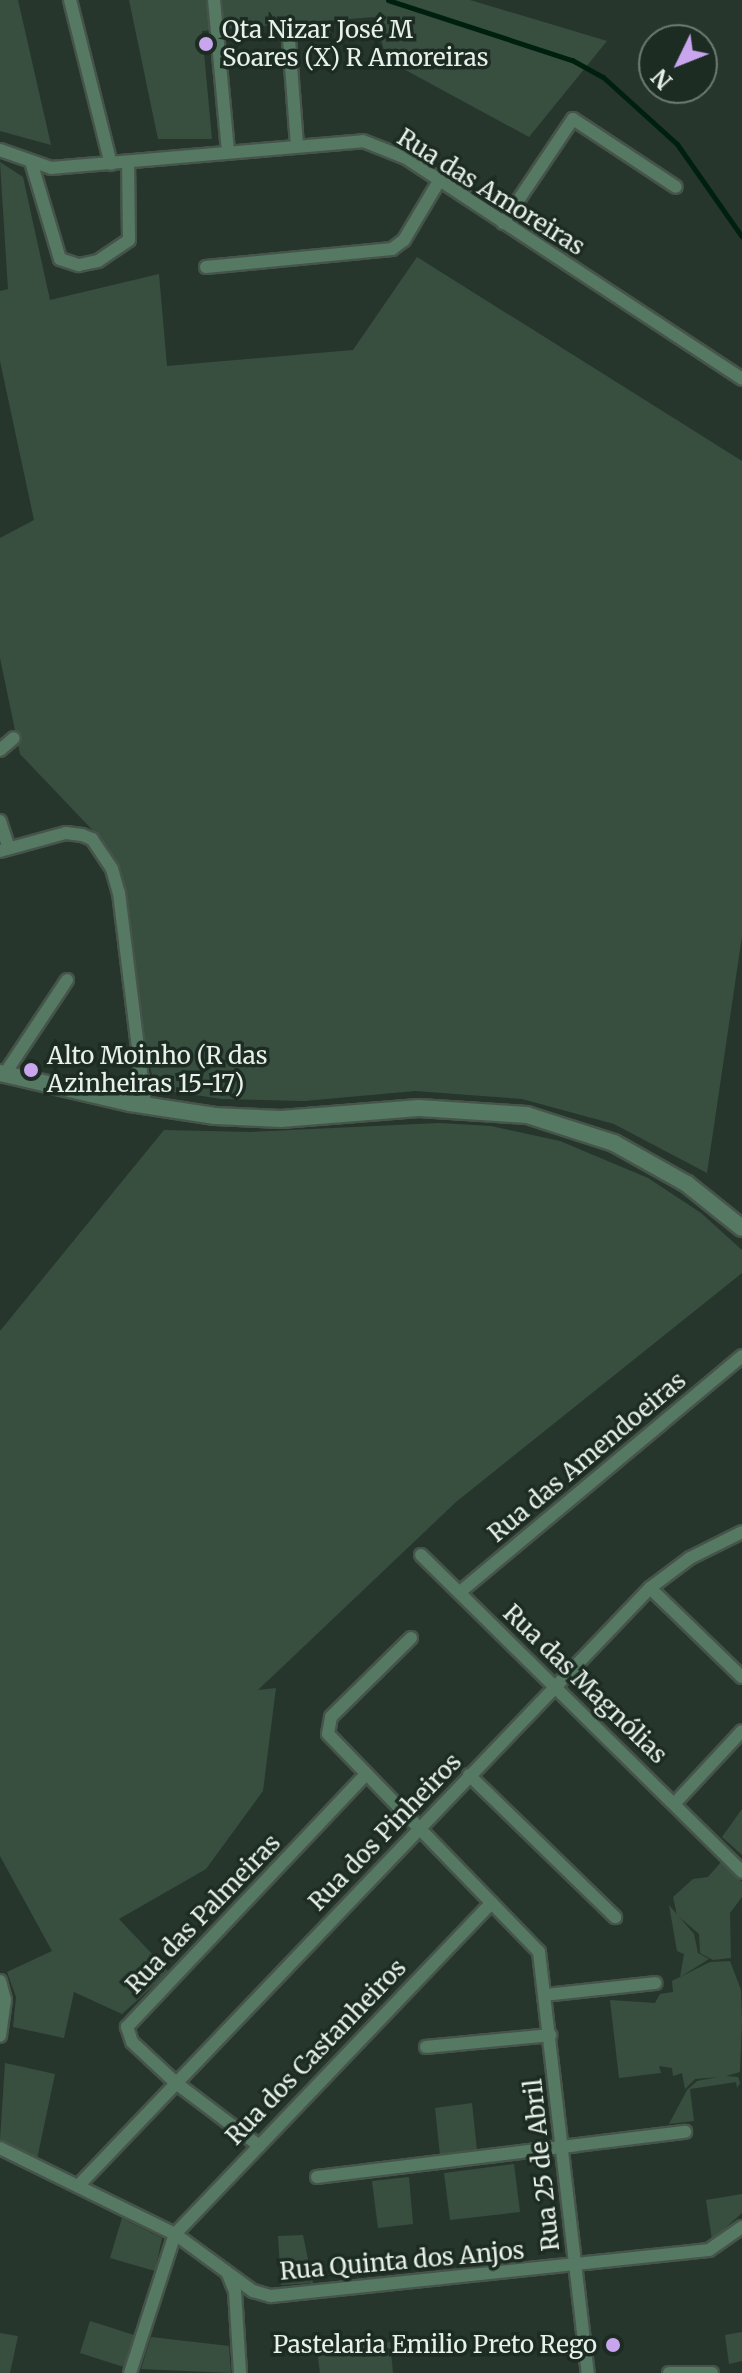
<!DOCTYPE html>
<meta charset="utf-8">
<style>
body{margin:0}
#map{position:relative;width:742px;height:2373px;overflow:hidden;background:#27362c;font-family:Merriweather,serif}
div>[style]{position:absolute}
[style*='--x']{left:calc(var(--x)*1px);top:calc(var(--y)*1px);width:calc(var(--w)*1px);rotate:calc(var(--a)*1deg)}
.green>*{inset:0;background:#384f40}
.stream>*{height:5px;margin:-2.5px;padding:0 2.5px;transform-origin:2.5px;border-radius:2.5px;background:#00200f}
.roads{filter:drop-shadow(2px 0 #46544a) drop-shadow(-2px 0 #46544a) drop-shadow(0 2px #46544a) drop-shadow(0 -2px #46544a)}
.minor>*{height:12px;margin:-6px;padding:0 6px;transform-origin:6px;border-radius:6px;background:#557962}
.tertiary>*{height:16px;margin:-8px;padding:0 8px;transform-origin:8px;border-radius:8px;background:#557962}
.dots>*{width:22px;height:22px;translate:-50% -50%;box-sizing:border-box;border:4px solid #1d2c22;border-radius:50%}
span{translate:-50% -50%;white-space:nowrap;text-align:center;line-height:1.15;-webkit-text-stroke:7px #1d2c22;paint-order:stroke}
.poi-label{font-size:24px;color:#e7f0ea}
.left{translate:0 -50%;text-align:left}
.right{translate:-100% -50%;text-align:right}
.street-label{font-size:24px;color:#e7f0ea}
.north{position:absolute;left:638px;top:24px;width:80px;height:80px;box-sizing:border-box;background:#1d2c22;border:2px solid #6e7a72;border-radius:50%;rotate:227deg;font-size:22px;font-weight:700;line-height:32px;text-align:center;color:#e7f0ea}
.north::after{content:'';display:block;margin:auto;width:28px;height:36px;background:#c9a5ee;clip-path:polygon(50% 0,100% 100%,50% 72%,0 100%)}
</style>
<div id="map">
<div class="green">
<div style="clip-path:polygon(0 0,18px 0,51px 145px,0 131px)"></div>
<div style="clip-path:polygon(129px 0,470px 0,607px 41px,529px 137px,387px 60px,374px 17px,202px 31px,212px 139px,158px 139px)"></div>
<div style="clip-path:polygon(0 162px,23px 177px,50px 300px,159px 274px,167px 366px,353px 350px,417px 257px,742px 461px,742px 936px,707px 1173px,614px 1124px,522px 1099px,415px 1091px,304px 1101px,222px 1099px,155px 1089px,101px 839px,20px 754px,0 658px,0 538px,34px 520px,0 361px,0 291px,8px 289px)"></div>
<div style="clip-path:polygon(439px 1123px,491px 1126px,560px 1141px,648px 1178px,701px 1213px,742px 1250px,742px 1273px,456px 1502px,258px 1690px,276px 1688px,263px 1791px,206px 1869px,119px 1919px,169px 1972px,122px 2014px,74px 1992px,64px 2038px,13px 2027px,16px 1997px,7px 1972px,52px 1951px,0 1856px,0 1331px,164px 1130px,251px 1132px)"></div>
<div style="clip-path:polygon(742px 1809px,742px 1855px,722px 1837px)"></div>
<div style="clip-path:polygon(722px 1861px,742px 1882px,742px 1897px,730px 1913px,731px 1958px,713px 1960px,700px 1953px,699px 1934px,677px 1915px,673px 1897px,693px 1879px,708px 1877px)"></div>
<div style="clip-path:polygon(669px 1905px,694px 1934px,698px 1953px,709px 1959px,680px 1977px,684px 1954px,677px 1951px)"></div>
<div style="clip-path:polygon(730px 1961px,741px 1990px,742px 2022px,740px 2072px,726px 2076px,738px 2077px,740px 2083px,737px 2088px,736px 2082px,690px 2089px,694px 2121px,669px 2124px,687px 2090px,697px 2081px,718px 2077px,695px 2079px,685px 2089px,682px 2073px,673px 2076px,672px 2068px,659px 2066px,661px 2073px,619px 2078px,610px 2000px,655px 2003px,660px 1994px,673px 1992px,672px 1981px,710px 1962px)"></div>
<div style="clip-path:polygon(5px 2063px,55px 2074px,37px 2159px,0 2140px)"></div>
<div style="clip-path:polygon(472px 2103px,477px 2151px,440px 2155px,435px 2108px)"></div>
<div style="clip-path:polygon(514px 2164px,520px 2212px,450px 2220px,444px 2173px)"></div>
<div style="clip-path:polygon(409px 2177px,413px 2224px,378px 2228px,372px 2181px)"></div>
<div style="clip-path:polygon(742px 2194px,742px 2213px,712px 2240px,706px 2200px)"></div>
<div style="clip-path:polygon(122px 2218px,162px 2238px,155px 2271px,110px 2258px)"></div>
<div style="clip-path:polygon(303px 2235px,313px 2283px,281px 2285px,278px 2236px)"></div>
<div style="clip-path:polygon(90px 2321px,134px 2335px,124px 2367px,80px 2353px)"></div>
<div style="clip-path:polygon(742px 2332px,742px 2361px,729px 2364px,725px 2335px)"></div>
<div style="clip-path:polygon(0 2333px,18px 2336px,10px 2373px,0 2373px)"></div>
<div style="clip-path:polygon(151px 2337px,229px 2346px,231px 2373px,141px 2369px)"></div>
<div style="clip-path:polygon(390px 2342px,393px 2373px,320px 2373px,317px 2350px)"></div>
</div>
<div class="stream">
<div style="--x:388;--y:0;--w:194;--a:18.1"></div>
<div style="--x:572;--y:60;--w:35;--a:29"></div>
<div style="--x:603;--y:77;--w:100;--a:42.2"></div>
<div style="--x:677;--y:144;--w:113;--a:55"></div>
</div>
<div class="roads">
<div class="minor">
<div style="--x:70;--y:0;--w:169;--a:76"></div>
<div style="--x:214;--y:0;--w:152;--a:84.7"></div>
<div style="--x:289;--y:39;--w:107;--a:85.7"></div>
<div style="--x:0;--y:150;--w:54;--a:19.4"></div>
<div style="--x:51;--y:168;--w:313;--a:-4.9"></div>
<div style="--x:363;--y:141;--w:46;--a:21.6"></div>
<div style="--x:406;--y:158;--w:402;--a:33.3"></div>
<div style="--x:32;--y:165;--w:98;--a:73.4"></div>
<div style="--x:60;--y:259;--w:20;--a:18"></div>
<div style="--x:79;--y:265;--w:19;--a:-12"></div>
<div style="--x:98;--y:261;--w:37;--a:-34"></div>
<div style="--x:129;--y:240;--w:77;--a:-90.7"></div>
<div style="--x:503;--y:223;--w:125;--a:-56.1"></div>
<div style="--x:573;--y:119;--w:123;--a:33.4"></div>
<div style="--x:206;--y:267;--w:187;--a:-5.5"></div>
<div style="--x:392;--y:249;--w:15;--a:-37"></div>
<div style="--x:404;--y:240;--w:69;--a:-59.3"></div>
<div style="--x:0;--y:750;--w:18;--a:-41"></div>
<div style="--x:0;--y:821;--w:28;--a:72"></div>
<div style="--x:0;--y:851;--w:68;--a:-15.3"></div>
<div style="--x:66;--y:833;--w:16;--a:7"></div>
<div style="--x:82;--y:835;--w:11;--a:22"></div>
<div style="--x:92;--y:839;--w:36;--a:56"></div>
<div style="--x:112;--y:869;--w:25;--a:74"></div>
<div style="--x:119;--y:893;--w:215;--a:83"></div>
<div style="--x:4;--y:1075;--w:114;--a:-56.4"></div>
<div style="--x:421;--y:1555;--w:451;--a:44.6"></div>
<div style="--x:650;--y:1588;--w:128;--a:44.1"></div>
<div style="--x:460;--y:1592;--w:368;--a:-39.9"></div>
<div style="--x:411;--y:1638;--w:112;--a:135.4"></div>
<div style="--x:331;--y:1717;--w:17;--a:100"></div>
<div style="--x:328;--y:1734;--w:303;--a:45.9"></div>
<div style="--x:539;--y:1952;--w:424;--a:83.4"></div>
<div style="--x:469;--y:1775;--w:204;--a:44.2"></div>
<div style="--x:675;--y:1803;--w:98;--a:-47.1"></div>
<div style="--x:0;--y:1981;--w:20;--a:75"></div>
<div style="--x:5;--y:2000;--w:36;--a:98"></div>
<div style="--x:545;--y:1995;--w:111;--a:-6.2"></div>
<div style="--x:426;--y:2047;--w:125;--a:-5.5"></div>
<div style="--x:258;--y:2145;--w:103;--a:-142.9"></div>
<div style="--x:176;--y:2083;--w:60;--a:-137"></div>
<div style="--x:132;--y:2042;--w:16;--a:-108"></div>
<div style="--x:127;--y:2027;--w:345;--a:-46.6"></div>
<div style="--x:0;--y:2148;--w:195;--a:26.2"></div>
<div style="--x:175;--y:2234;--w:97;--a:36.2"></div>
<div style="--x:253;--y:2291;--w:19;--a:16"></div>
<div style="--x:271;--y:2296;--w:440;--a:-6"></div>
<div style="--x:709;--y:2250;--w:40;--a:-34.9"></div>
<div style="--x:317;--y:2177;--w:371;--a:-7"></div>
<div style="--x:78;--y:2186;--w:828;--a:-46.27"></div>
<div style="--x:650;--y:1588;--w:50;--a:-36.9"></div>
<div style="--x:690;--y:1558;--w:58;--a:-26.6"></div>
<div style="--x:228;--y:2274;--w:18;--a:68"></div>
<div style="--x:235;--y:2291;--w:82;--a:86.5"></div>
<div style="--x:130;--y:2373;--w:146;--a:-72.1"></div>
<div style="--x:175;--y:2234;--w:458;--a:-46.3"></div>
<div style="--x:669;--y:2373;--w:43;--a:0"></div>
</div>
<div class="tertiary">
<div style="--x:0;--y:1073;--w:133;--a:13"></div>
<div style="--x:130;--y:1103;--w:86;--a:8.7"></div>
<div style="--x:215;--y:1116;--w:66;--a:2.6"></div>
<div style="--x:281;--y:1119;--w:138;--a:-4.6"></div>
<div style="--x:419;--y:1108;--w:108;--a:3.7"></div>
<div style="--x:527;--y:1115;--w:91;--a:17.8"></div>
<div style="--x:614;--y:1143;--w:84;--a:29.3"></div>
<div style="--x:687;--y:1184;--w:70;--a:38.7"></div>
</div>
</div>
<div class="dots">
<div style="left:206px;top:44px;background:#c9a5ee"></div>
<div style="left:31px;top:1070px;background:#c9a5ee"></div>
<div style="left:613px;top:2345px;background:#c9a5ee"></div>
</div>
<div class="poi-label">
<span class="left" style="left:222px;top:44px">Qta Nizar José M<br>Soares (X) R Amoreiras</span>
<span class="left" style="left:47px;top:1070px">Alto Moinho (R das<br>Azinheiras 15-17)</span>
<span class="right" style="left:597px;top:2345px">Pastelaria Emilio Preto Rego</span>
</div>
<div class="street-label">
<span style="left:491px;top:192px;rotate:32deg">Rua das Amoreiras</span>
<span style="left:587px;top:1457px;rotate:-40deg">Rua das Amendoeiras</span>
<span style="left:585px;top:1684px;rotate:44deg">Rua das Magnólias</span>
<span style="left:385px;top:1832px;rotate:-46deg">Rua dos Pinheiros</span>
<span style="left:203px;top:1914px;rotate:-46deg">Rua das Palmeiras</span>
<span style="left:316px;top:2052px;rotate:-46deg">Rua dos Castanheiros</span>
<span style="left:542px;top:2165px;rotate:-96deg">Rua 25 de Abril</span>
<span style="left:402px;top:2261px;rotate:-5deg">Rua Quinta dos Anjos</span>
</div>
<div class="north">N</div>
</div>
